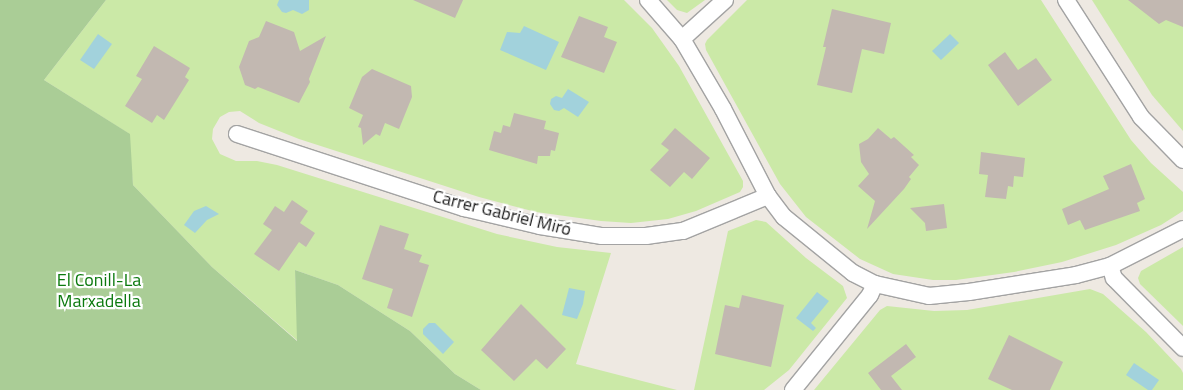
<!DOCTYPE html>
<meta charset="utf-8">
<style>
body{margin:0}
#map{position:relative;width:1183px;height:390px;overflow:hidden;background:#eee9e2;font-family:"Titillium Web",sans-serif}
div>[style]{position:absolute}
[style*='--x']{left:calc(var(--x)*1px);top:calc(var(--y)*1px);width:calc(var(--w)*1px);rotate:calc(var(--a)*1deg)}
.grass>*{inset:0;background:#cbe9a7}
.forest>*{inset:0;background:#aacd96}
.water>*{inset:0;background:#a2d2dc}
.building>*{inset:0;background:#c2b8b1}
.roads{filter:drop-shadow(1px 0 #a3a3a3) drop-shadow(-1px 0 #a3a3a3) drop-shadow(0 1px #a3a3a3) drop-shadow(0 -1px #a3a3a3)}
.street>*{height:16px;margin:-8px;padding:0 8px;transform-origin:8px;border-radius:8px;background:#fff}
span{translate:-50% -50%;white-space:nowrap;text-align:center;line-height:1.15;-webkit-text-stroke:4.5px #fff;paint-order:stroke}
.street-label{font-size:18px;color:#1c1c1c}
.park-label{font-size:18px;color:#0b790e}
</style>
<div id="map">
<div class="grass">
<div style="clip-path:polygon(106px 0,624px 0,652px 28px,679px 66px,743px 181px,743px 187px,740px 192px,696px 211px,668px 219px,631px 223px,601px 221px,536px 212px,479px 197px,299px 139px,259px 123px,240px 111px,229px 112px,220px 117px,213px 129px,212px 139px,220px 154px,236px 161px,257px 161px,277px 165px,497px 234px,557px 247px,611px 253px,576px 364px,677px 390px,481px 390px,455px 374px,410px 331px,338px 285px,295px 270px,298px 341px,212px 267px,133px 185px,128px 133px,44px 80px)"></div>
<div style="clip-path:polygon(667px 0,705px 0,687px 13px,677px 10px)"></div>
<div style="clip-path:polygon(747px 0,1041px 0,1131px 140px,1151px 163px,1183px 192px,1183px 211px,1161px 225px,1116px 245px,1062px 262px,1014px 272px,956px 280px,933px 280px,893px 274px,860px 259px,806px 217px,780px 184px,706px 50px,705px 44px,707px 40px)"></div>
<div style="clip-path:polygon(1092px 0,1183px 0,1183px 131px,1152px 95px)"></div>
<div style="clip-path:polygon(756px 220px,766px 222px,806px 258px,843px 286px,847px 298px,789px 370px,764px 390px,694px 390px,728px 231px)"></div>
<div style="clip-path:polygon(1183px 247px,1183px 326px,1140px 284px,1138px 278px,1141px 271px)"></div>
<div style="clip-path:polygon(1090px 289px,1103px 294px,1146px 332px,1181px 369px,1183px 373px,1183px 390px,814px 390px,880px 310px,887px 306px,934px 311px,967px 310px)"></div>
</div>
<div class="forest">
<div style="clip-path:polygon(0 0,106px 0,44px 80px,130px 134px,133px 185px,212px 267px,297px 341px,295px 270px,338px 285px,410px 331px,455px 374px,481px 390px,0 390px)"></div>
</div>
<div class="water">
<div style="clip-path:polygon(279px 0,309px 0,309px 10px,302px 14px,293px 10px,286px 13px,282px 12px,277px 5px)"></div>
<div style="clip-path:polygon(524px 26px,559px 42px,546px 70px,500px 50px,507px 32px,520px 33px)"></div>
<div style="clip-path:polygon(98px 34px,112px 44px,94px 69px,80px 60px)"></div>
<div style="clip-path:polygon(950px 34px,959px 43px,941px 60px,932px 51px)"></div>
<div style="clip-path:polygon(568px 89px,589px 102px,578px 117px,564px 108px,559px 111px,554px 110px,550px 104px,551px 99px,556px 96px,562px 98px)"></div>
<div style="clip-path:polygon(206px 206px,219px 214px,207px 220px,195px 233px,184px 225px,194px 211px)"></div>
<div style="clip-path:polygon(569px 288px,585px 291px,583px 304px,577px 319px,562px 315px)"></div>
<div style="clip-path:polygon(817px 292px,829px 301px,811px 323px,816px 328px,813px 331px,796px 318px)"></div>
<div style="clip-path:polygon(429px 323px,435px 323px,454px 342px,443px 354px,423px 334px,423px 329px)"></div>
<div style="clip-path:polygon(1134px 363px,1159px 380px,1152px 390px,1148px 390px,1126px 375px)"></div>
</div>
<div class="building">
<div style="clip-path:polygon(413px 0,463px 0,455px 18px)"></div>
<div style="clip-path:polygon(1128px 0,1183px 0,1183px 27px,1166px 20px,1159px 24px)"></div>
<div style="clip-path:polygon(832px 9px,891px 23px,884px 54px,862px 49px,852px 93px,817px 85px,826px 47px,823px 47px)"></div>
<div style="clip-path:polygon(579px 16px,608px 27px,604px 37px,617px 42px,604px 73px,561px 57px)"></div>
<div style="clip-path:polygon(266px 21px,294px 32px,300px 51px,326px 36px,309px 79px,310px 82px,299px 103px,258px 87px,255px 89px,245px 85px,239px 67px,249px 41px,259px 37px)"></div>
<div style="clip-path:polygon(154px 46px,190px 68px,185px 77px,189px 80px,164px 120px,157px 115px,152px 123px,125px 106px,142px 79px,136px 76px)"></div>
<div style="clip-path:polygon(1005px 52px,1018px 70px,1036px 58px,1052px 80px,1018px 106px,988px 65px)"></div>
<div style="clip-path:polygon(372px 69px,411px 86px,412px 97px,399px 129px,385px 123px,380px 136px,376px 134px,363px 145px,361px 128px,358px 127px,363px 115px,349px 108px,362px 77px)"></div>
<div style="clip-path:polygon(514px 113px,546px 121px,544px 129px,559px 133px,555px 151px,551px 150px,550px 156px,538px 156px,537px 164px,489px 150px,494px 131px,501px 133px,503px 125px,510px 127px)"></div>
<div style="clip-path:polygon(675px 128px,710px 158px,692px 179px,684px 172px,670px 187px,650px 170px,669px 150px,661px 144px)"></div>
<div style="clip-path:polygon(878px 128px,891px 139px,894px 137px,914px 155px,911px 157px,919px 165px,909px 177px,911px 179px,904px 189px,867px 229px,875px 201px,858px 186px,869px 174px,861px 162px,859px 144px,868px 139px)"></div>
<div style="clip-path:polygon(981px 152px,1025px 158px,1023px 177px,1014px 176px,1013px 187px,1008px 186px,1006px 199px,985px 197px,988px 175px,979px 174px)"></div>
<div style="clip-path:polygon(1131px 164px,1145px 199px,1137px 203px,1140px 211px,1085px 230px,1080px 220px,1068px 225px,1062px 209px,1109px 189px,1103px 176px)"></div>
<div style="clip-path:polygon(292px 200px,308px 211px,300px 223px,315px 233px,306px 247px,299px 242px,279px 271px,254px 254px,272px 230px,263px 224px,275px 206px,284px 212px)"></div>
<div style="clip-path:polygon(944px 204px,947px 228px,926px 231px,925px 223px,910px 208px)"></div>
<div style="clip-path:polygon(380px 225px,409px 234px,404px 249px,422px 255px,419px 262px,429px 265px,412px 317px,387px 308px,393px 289px,362px 279px)"></div>
<div style="clip-path:polygon(742px 295px,784px 305px,771px 367px,715px 354px,725px 305px,739px 308px)"></div>
<div style="clip-path:polygon(521px 304px,566px 349px,547px 369px,536px 359px,514px 381px,481px 350px)"></div>
<div style="clip-path:polygon(1009px 335px,1063px 362px,1050px 390px,1012px 390px,988px 379px)"></div>
<div style="clip-path:polygon(906px 344px,916px 357px,891px 376px,902px 390px,881px 390px,868px 373px)"></div>
</div>
<div class="roads">
<div class="street">
<div style="--x:648;--y:0;--w:52;--a:48.9"></div>
<div style="--x:682;--y:39;--w:81;--a:59.6"></div>
<div style="--x:723;--y:109;--w:98;--a:62.7"></div>
<div style="--x:768;--y:196;--w:26;--a:53"></div>
<div style="--x:784;--y:217;--w:89;--a:39.1"></div>
<div style="--x:853;--y:273;--w:25;--a:27"></div>
<div style="--x:875;--y:284;--w:55;--a:12.5"></div>
<div style="--x:929;--y:296;--w:40;--a:-5.7"></div>
<div style="--x:969;--y:292;--w:108;--a:-9"></div>
<div style="--x:1076;--y:275;--w:35;--a:-15"></div>
<div style="--x:1110;--y:266;--w:82;--a:-26.9"></div>
<div style="--x:1066;--y:0;--w:139;--a:57.3"></div>
<div style="--x:1141;--y:117;--w:60;--a:45.7"></div>
<div style="--x:682;--y:39;--w:58;--a:-42.2"></div>
<div style="--x:237;--y:134;--w:239;--a:18.1"></div>
<div style="--x:464;--y:208;--w:78;--a:13.3"></div>
<div style="--x:540;--y:226;--w:63;--a:9.2"></div>
<div style="--x:602;--y:236;--w:44;--a:0"></div>
<div style="--x:646;--y:236;--w:37;--a:-8"></div>
<div style="--x:683;--y:231;--w:92;--a:-22.4"></div>
<div style="--x:1110;--y:266;--w:13;--a:72"></div>
<div style="--x:1114;--y:278;--w:98;--a:45.4"></div>
<div style="--x:793;--y:390;--w:122;--a:-51"></div>
<div style="--x:870;--y:295;--w:12;--a:-66"></div>
</div>
</div>
<div class="street-label">
<span style="left:502px;top:213px;rotate:14deg">Carrer Gabriel Miró</span>
</div>
<div class="park-label">
<span style="left:99px;top:291px">El Conill-La<br>Marxadella</span>
</div>
</div>
